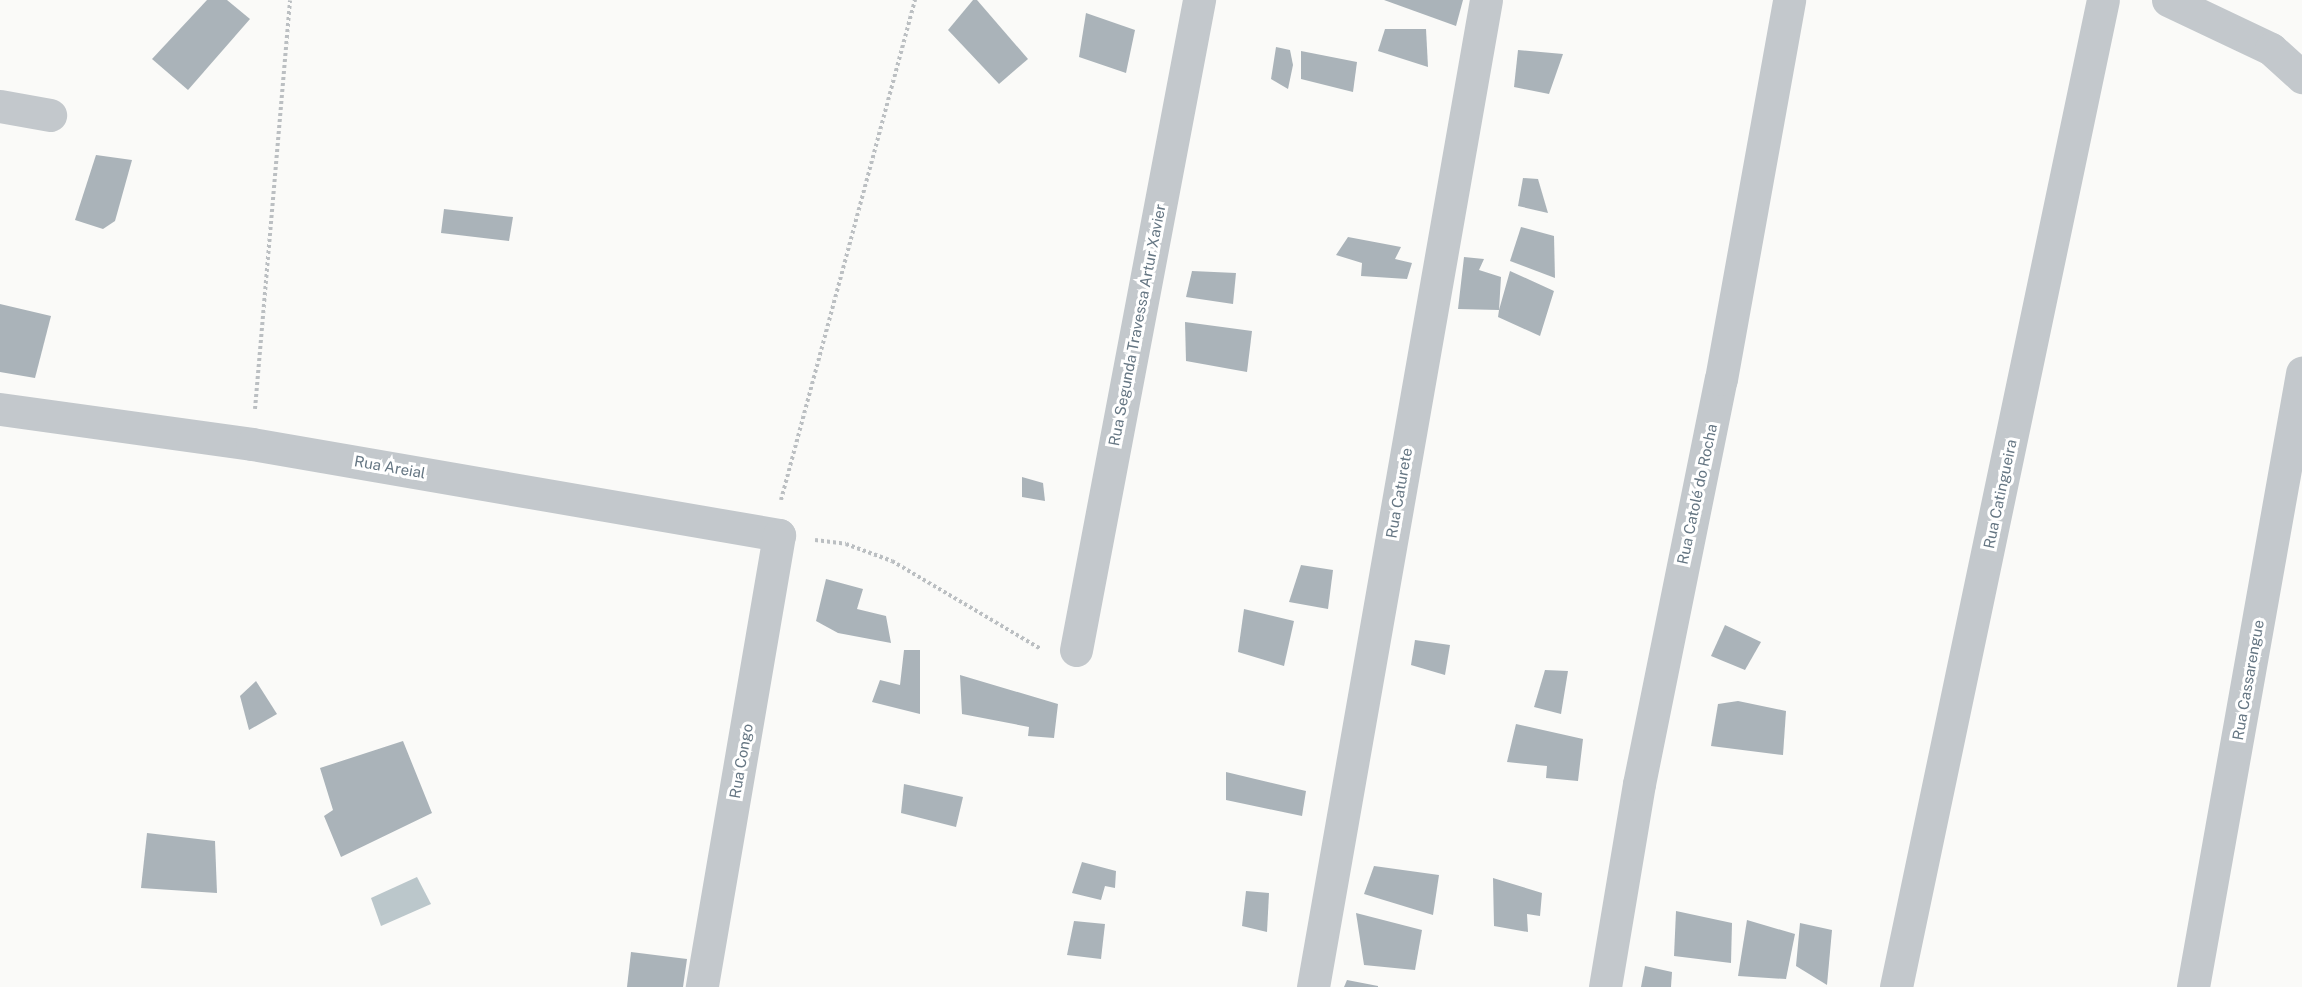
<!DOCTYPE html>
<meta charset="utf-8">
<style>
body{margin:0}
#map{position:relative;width:2302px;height:987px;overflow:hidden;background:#fafaf8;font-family:"Public Sans",sans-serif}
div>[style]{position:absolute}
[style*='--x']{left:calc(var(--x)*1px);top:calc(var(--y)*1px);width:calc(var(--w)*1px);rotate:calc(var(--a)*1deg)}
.water>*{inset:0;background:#bbc7cb}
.building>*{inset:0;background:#aab3b9}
.path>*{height:4px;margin-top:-2px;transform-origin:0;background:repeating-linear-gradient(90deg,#bbbfc2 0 3px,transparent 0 6px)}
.minor>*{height:33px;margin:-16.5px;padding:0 16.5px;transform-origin:16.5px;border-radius:16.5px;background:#c3c8cc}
span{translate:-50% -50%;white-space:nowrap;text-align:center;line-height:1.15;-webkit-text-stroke:6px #fff;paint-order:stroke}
.street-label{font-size:15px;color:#657683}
</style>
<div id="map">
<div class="water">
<div style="clip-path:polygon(417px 877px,431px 904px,381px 926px,371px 898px)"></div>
</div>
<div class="building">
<div style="clip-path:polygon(207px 0,227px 0,250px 19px,188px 90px,152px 59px)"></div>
<div style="clip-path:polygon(973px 0,977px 0,1028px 59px,999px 84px,948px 30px)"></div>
<div style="clip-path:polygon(1384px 0,1463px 0,1456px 26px)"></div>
<div style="clip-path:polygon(1086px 13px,1135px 30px,1126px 73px,1079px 57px)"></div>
<div style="clip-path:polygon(1385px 29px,1426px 29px,1428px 67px,1378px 51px)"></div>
<div style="clip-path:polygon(1276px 47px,1290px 50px,1293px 65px,1288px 89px,1271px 79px)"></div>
<div style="clip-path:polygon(1518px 50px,1563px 54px,1549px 94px,1514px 87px)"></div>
<div style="clip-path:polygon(1301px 51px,1357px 62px,1353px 92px,1301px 79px)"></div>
<div style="clip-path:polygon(96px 155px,132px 160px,115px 221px,103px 229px,75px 220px)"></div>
<div style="clip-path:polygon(1523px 178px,1538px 179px,1548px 213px,1518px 206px)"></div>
<div style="clip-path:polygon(444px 209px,513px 217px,509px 241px,441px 233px)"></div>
<div style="clip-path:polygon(1521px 227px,1554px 236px,1555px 278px,1510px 261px)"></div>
<div style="clip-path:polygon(1348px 237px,1401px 247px,1395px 259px,1412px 263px,1407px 279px,1361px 276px,1362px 263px,1336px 255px)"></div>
<div style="clip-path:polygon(1464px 257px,1484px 259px,1479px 270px,1501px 277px,1499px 310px,1510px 271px,1554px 291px,1540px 336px,1498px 317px,1499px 310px,1458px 309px)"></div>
<div style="clip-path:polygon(1192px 271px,1236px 273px,1233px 304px,1186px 297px)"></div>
<div style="clip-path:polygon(0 304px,51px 316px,35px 378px,0 372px)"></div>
<div style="clip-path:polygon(1185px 322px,1252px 331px,1247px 372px,1186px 361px)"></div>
<div style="clip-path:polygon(1022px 477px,1043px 483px,1045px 501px,1022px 497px)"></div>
<div style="clip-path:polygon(1301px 565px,1333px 570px,1328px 609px,1289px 602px)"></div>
<div style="clip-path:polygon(826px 579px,863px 589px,857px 609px,886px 616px,891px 643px,838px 633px,816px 621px)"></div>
<div style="clip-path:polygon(1244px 609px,1294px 621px,1284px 666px,1238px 652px)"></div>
<div style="clip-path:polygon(1725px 625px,1761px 642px,1745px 670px,1711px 656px)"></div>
<div style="clip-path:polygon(1415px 640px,1450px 645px,1445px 675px,1411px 665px)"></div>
<div style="clip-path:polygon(904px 650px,920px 650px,920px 714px,872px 702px,880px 680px,900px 685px)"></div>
<div style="clip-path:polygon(1545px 670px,1568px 671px,1561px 714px,1534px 707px)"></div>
<div style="clip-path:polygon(960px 675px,1058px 704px,1054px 738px,1028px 736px,1029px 727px,962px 714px)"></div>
<div style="clip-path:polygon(256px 681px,277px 714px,249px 730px,240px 696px)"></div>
<div style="clip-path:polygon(1738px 701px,1786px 711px,1783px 755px,1711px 746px,1718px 704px)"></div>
<div style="clip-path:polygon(1516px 724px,1583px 739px,1578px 781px,1546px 778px,1547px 766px,1507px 762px)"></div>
<div style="clip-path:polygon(403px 741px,432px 813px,341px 857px,324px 816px,333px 810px,320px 768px)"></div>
<div style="clip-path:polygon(1226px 772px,1306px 791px,1302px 816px,1226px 800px)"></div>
<div style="clip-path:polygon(904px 784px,963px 797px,956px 827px,901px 813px)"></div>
<div style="clip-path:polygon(147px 833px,215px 841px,217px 893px,141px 888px)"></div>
<div style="clip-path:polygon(1082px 862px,1116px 871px,1115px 888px,1105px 886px,1101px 900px,1072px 893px)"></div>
<div style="clip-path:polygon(1374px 866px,1439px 875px,1433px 915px,1364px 894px)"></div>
<div style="clip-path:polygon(1493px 878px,1542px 893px,1540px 916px,1527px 914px,1528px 932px,1494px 926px)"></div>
<div style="clip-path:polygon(1246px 891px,1269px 893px,1267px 932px,1242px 926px)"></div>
<div style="clip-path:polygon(1676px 911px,1732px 923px,1731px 963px,1674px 956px)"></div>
<div style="clip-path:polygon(1356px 913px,1422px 930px,1415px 970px,1364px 965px)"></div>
<div style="clip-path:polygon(1747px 920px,1795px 934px,1786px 979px,1738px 976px)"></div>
<div style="clip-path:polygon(1074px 921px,1105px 924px,1101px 959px,1067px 955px)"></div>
<div style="clip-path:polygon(1800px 923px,1832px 930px,1827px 985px,1796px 966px)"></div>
<div style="clip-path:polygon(631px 952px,687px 959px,683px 987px,627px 987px)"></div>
<div style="clip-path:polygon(1645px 966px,1672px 972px,1671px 987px,1641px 987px)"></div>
<div style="clip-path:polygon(1347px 980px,1378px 986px,1378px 987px,1344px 987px)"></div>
</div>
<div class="path">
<div style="--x:255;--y:409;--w:410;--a:-85.1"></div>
<div style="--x:781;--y:500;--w:518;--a:-75"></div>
<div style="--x:815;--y:540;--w:31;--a:7"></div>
<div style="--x:846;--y:544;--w:49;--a:20.3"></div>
<div style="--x:892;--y:561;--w:173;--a:30.6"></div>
</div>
<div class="minor">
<div style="--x:2168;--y:0;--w:114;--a:25.4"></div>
<div style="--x:2271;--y:49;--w:42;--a:42.1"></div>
<div style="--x:0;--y:106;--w:51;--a:10.2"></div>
<div style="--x:0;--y:409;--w:254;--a:7.9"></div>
<div style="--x:252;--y:444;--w:535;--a:9.8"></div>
<div style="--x:779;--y:535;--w:459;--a:99.7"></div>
<div style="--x:1076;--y:650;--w:662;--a:-79.28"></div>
<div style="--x:1313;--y:987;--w:1002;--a:-80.06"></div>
<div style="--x:1605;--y:987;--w:206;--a:-80.5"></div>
<div style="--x:1639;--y:784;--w:413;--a:-78.6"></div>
<div style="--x:1721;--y:379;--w:385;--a:-79.8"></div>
<div style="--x:1896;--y:987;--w:1008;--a:-78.16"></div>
<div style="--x:2193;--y:987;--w:624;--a:-79.93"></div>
</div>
<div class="street-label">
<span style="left:1137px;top:325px;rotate:-79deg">Rua Segunda Travessa Artur Xavier</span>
<span style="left:390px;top:467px;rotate:10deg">Rua Areial</span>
<span style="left:1399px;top:493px;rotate:-80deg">Rua Caturete</span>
<span style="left:1697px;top:494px;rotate:-78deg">Rua Catolé do Rocha</span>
<span style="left:2000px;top:494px;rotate:-78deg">Rua Catingueira</span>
<span style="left:2248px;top:680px;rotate:-80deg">Rua Cassarengue</span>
<span style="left:741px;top:761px;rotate:-80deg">Rua Congo</span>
</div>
</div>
